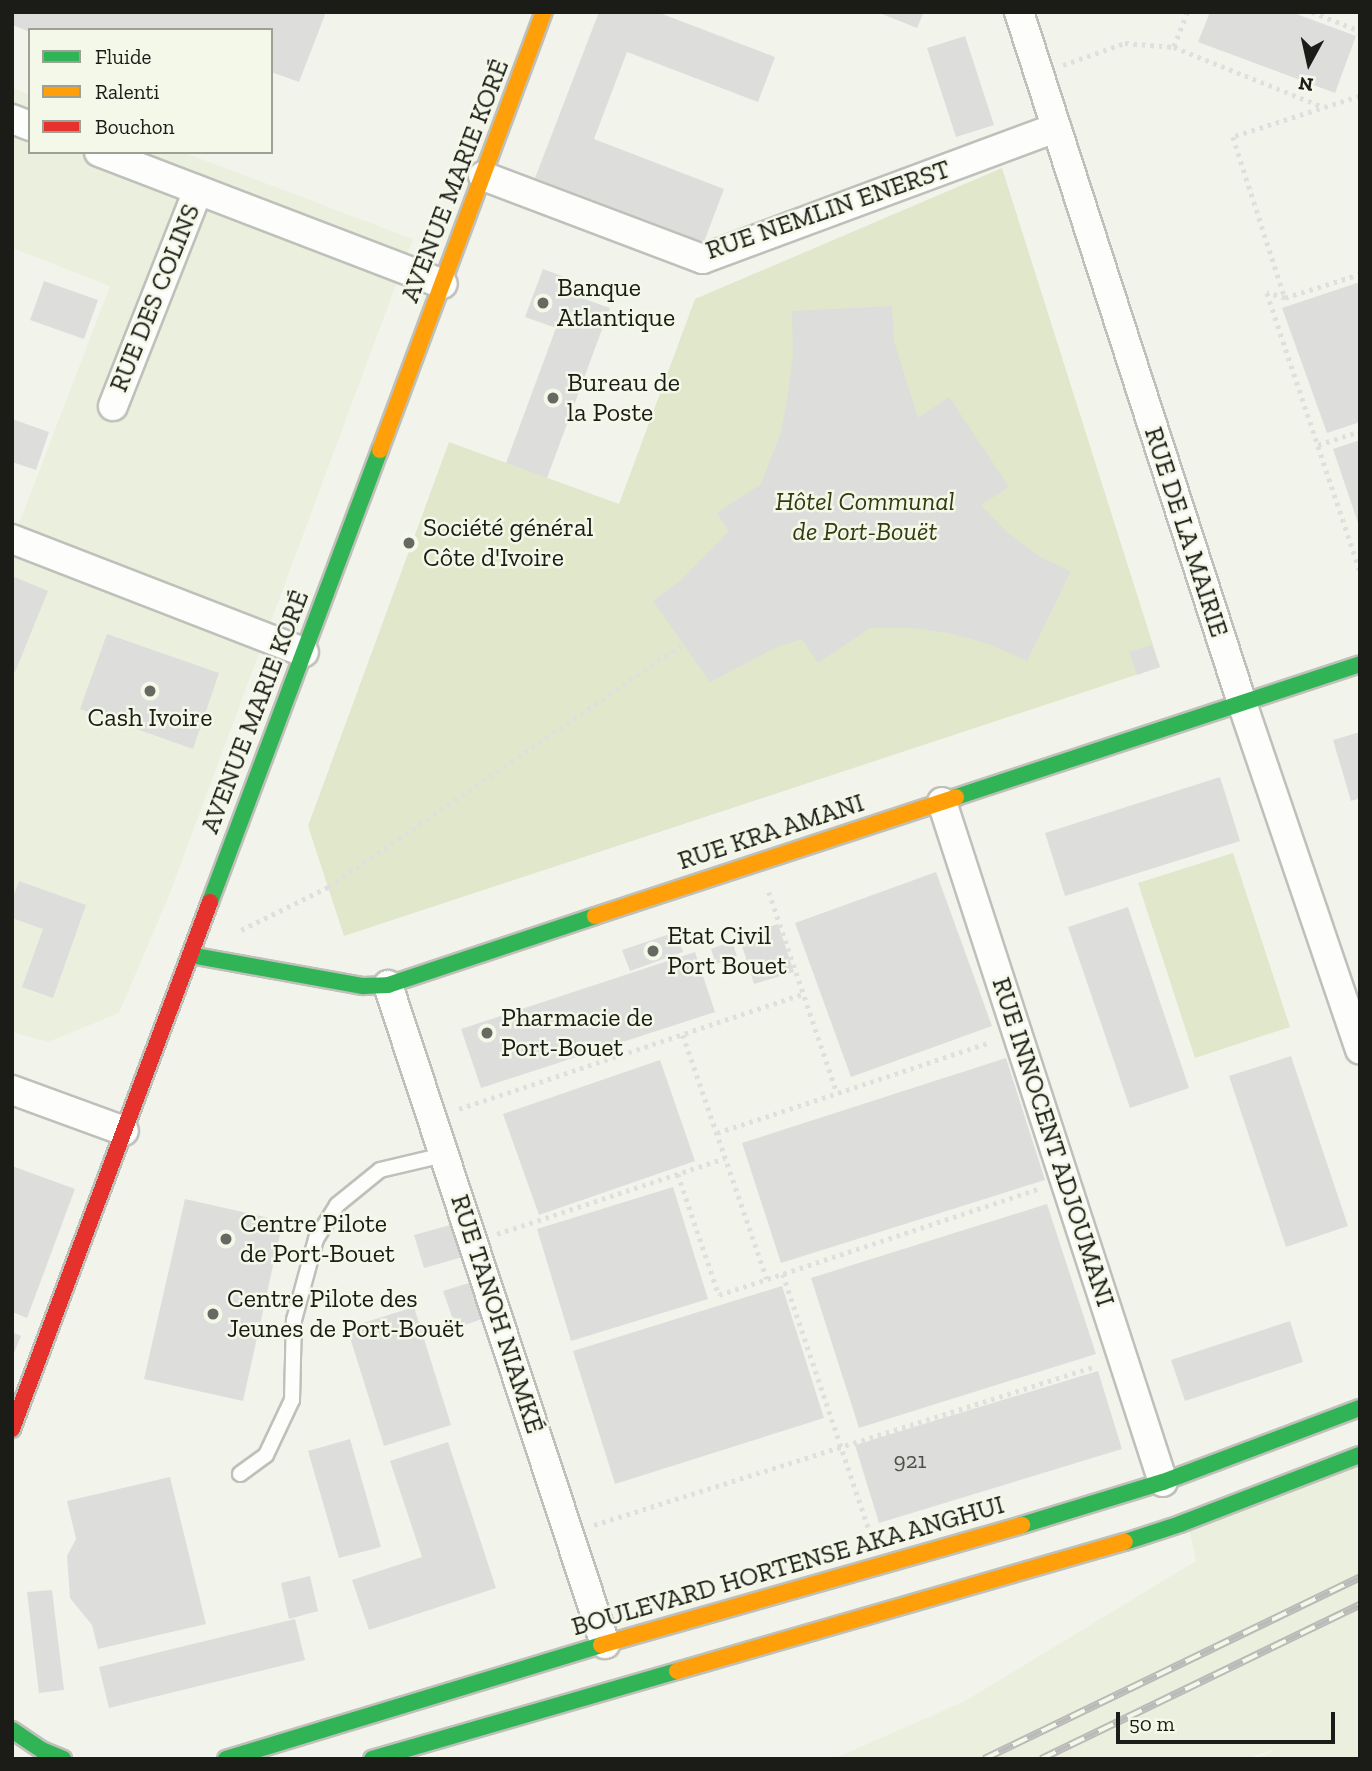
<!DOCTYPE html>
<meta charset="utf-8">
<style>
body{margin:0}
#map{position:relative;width:1372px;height:1771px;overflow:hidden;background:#f2f4ec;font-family:"Zilla Slab",serif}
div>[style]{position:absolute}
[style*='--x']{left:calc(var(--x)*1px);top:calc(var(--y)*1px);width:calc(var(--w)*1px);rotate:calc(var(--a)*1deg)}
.built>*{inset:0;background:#ebefde}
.green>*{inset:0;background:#e1e7ca}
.building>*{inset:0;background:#dddddc}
.path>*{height:4.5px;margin-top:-2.25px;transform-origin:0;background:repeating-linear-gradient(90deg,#dfe0de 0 3.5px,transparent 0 8.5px)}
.roads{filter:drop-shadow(2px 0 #bec0b9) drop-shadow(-2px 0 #bec0b9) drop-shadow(0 2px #bec0b9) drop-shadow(0 -2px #bec0b9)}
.lane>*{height:14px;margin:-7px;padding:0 7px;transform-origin:7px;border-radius:7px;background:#fdfdfc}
.street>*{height:28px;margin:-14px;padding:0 14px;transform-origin:14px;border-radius:14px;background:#fdfdfc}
.fast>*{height:16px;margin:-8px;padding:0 8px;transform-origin:8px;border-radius:8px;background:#30b455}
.slow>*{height:16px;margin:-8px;padding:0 8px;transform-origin:8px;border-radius:8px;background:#ff9f0a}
.jam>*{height:16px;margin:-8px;padding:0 8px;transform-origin:8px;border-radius:8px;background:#e5322d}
.rail>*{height:8px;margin-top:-4px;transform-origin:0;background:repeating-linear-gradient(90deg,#f4f8e8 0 16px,#babab8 0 32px);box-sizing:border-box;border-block:2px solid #babab8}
.dots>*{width:19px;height:19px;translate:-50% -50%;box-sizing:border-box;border:4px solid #f4f8e8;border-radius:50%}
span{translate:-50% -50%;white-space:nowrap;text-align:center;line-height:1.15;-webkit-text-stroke:5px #f4f8e8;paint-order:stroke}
.number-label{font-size:23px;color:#4e4e4a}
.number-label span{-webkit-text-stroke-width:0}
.street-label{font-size:26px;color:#1b1c17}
.poi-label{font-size:26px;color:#1b1c17}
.left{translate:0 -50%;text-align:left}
.park-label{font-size:26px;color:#333a0f;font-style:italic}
.frame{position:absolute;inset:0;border:14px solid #1b1c17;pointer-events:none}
.legend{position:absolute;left:28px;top:28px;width:245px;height:126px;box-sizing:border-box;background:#f4f8e8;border:2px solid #9da094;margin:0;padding:9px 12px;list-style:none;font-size:21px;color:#1b1c17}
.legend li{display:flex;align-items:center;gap:14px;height:35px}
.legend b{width:35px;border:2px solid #9da094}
.north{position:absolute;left:1274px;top:28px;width:70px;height:70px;-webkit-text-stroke:5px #f4f8e8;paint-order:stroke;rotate:188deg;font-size:19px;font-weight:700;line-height:28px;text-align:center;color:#1b1c17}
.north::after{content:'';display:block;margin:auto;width:24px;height:32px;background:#1b1c17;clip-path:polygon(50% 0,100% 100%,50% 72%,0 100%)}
.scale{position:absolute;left:1116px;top:1712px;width:219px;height:32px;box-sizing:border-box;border:4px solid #1b1c17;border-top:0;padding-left:9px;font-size:21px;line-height:24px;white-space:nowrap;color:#1b1c17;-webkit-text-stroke:5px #f4f8e8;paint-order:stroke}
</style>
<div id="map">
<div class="built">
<div style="clip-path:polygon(12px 88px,30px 95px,30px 152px,182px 152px,413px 239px,170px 893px,119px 1013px,48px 1042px,12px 1032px,12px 542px,110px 286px,12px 248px)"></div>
<div style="clip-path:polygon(1360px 1449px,1360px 1759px,1256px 1759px,1277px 1749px,1243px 1759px,833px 1759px,965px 1701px,1196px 1561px,1186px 1514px)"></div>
</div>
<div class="green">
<div style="clip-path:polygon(1002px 168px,1160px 667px,344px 936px,308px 826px,449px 442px,619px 504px,695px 299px)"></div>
<div style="clip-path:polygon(1233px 853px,1290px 1027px,1195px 1058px,1138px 883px)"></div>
</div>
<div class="building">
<div style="clip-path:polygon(12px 12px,326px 12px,299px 82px,271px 72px,271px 30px,30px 32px,12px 25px)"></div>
<div style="clip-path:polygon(599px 12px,657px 12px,775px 57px,758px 102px,627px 52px,594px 139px,724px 189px,704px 242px,535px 178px)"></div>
<div style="clip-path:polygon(877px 12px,924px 12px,917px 28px)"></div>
<div style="clip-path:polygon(1210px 12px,1291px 12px,1356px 36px,1335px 93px,1198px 42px)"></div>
<div style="clip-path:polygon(965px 36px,994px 125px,956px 137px,927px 48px)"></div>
<div style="clip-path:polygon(543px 269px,573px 280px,568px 293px,610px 308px,547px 478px,506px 463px,556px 328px,525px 317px)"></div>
<div style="clip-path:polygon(44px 281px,98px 300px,84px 339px,30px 320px)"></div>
<div style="clip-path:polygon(1360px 282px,1360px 422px,1327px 433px,1282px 308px)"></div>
<div style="clip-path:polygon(892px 306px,894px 341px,918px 418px,949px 397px,1009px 487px,981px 505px,1007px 532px,1040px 557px,1071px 571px,1027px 661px,989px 644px,949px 633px,911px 628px,870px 628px,818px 663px,802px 639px,777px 647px,710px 682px,653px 601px,681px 580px,729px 531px,717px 513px,761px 484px,781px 432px,788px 394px,793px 353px,792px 311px)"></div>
<div style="clip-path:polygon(12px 419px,49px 432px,36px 470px,12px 462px)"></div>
<div style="clip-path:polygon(1360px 440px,1360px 526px,1359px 526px,1333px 449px)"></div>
<div style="clip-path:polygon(12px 576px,48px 591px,15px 672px,12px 671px)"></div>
<div style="clip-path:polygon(107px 634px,219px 673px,193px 749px,80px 709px)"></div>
<div style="clip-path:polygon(1152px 645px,1160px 667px,1137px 675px,1129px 652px)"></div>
<div style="clip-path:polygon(1360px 732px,1360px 798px,1351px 801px,1333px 740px)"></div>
<div style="clip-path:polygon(1220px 777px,1240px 841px,1065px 896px,1045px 833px)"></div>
<div style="clip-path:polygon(936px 872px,992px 1026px,851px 1077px,795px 923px)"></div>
<div style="clip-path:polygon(19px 881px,86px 905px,53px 998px,22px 987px,43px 929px,12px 918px,12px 900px)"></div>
<div style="clip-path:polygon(1128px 907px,1189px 1088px,1130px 1108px,1068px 927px)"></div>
<div style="clip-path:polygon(778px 924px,794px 972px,754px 984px,739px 936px)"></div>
<div style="clip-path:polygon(676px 932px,683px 952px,630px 971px,622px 950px)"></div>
<div style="clip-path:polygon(732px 941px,737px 956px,716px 964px,711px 949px)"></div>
<div style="clip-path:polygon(695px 952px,715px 1012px,481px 1088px,461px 1029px)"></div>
<div style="clip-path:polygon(1291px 1056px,1348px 1226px,1286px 1247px,1229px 1076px)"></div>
<div style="clip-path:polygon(1006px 1058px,1045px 1180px,781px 1263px,742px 1143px)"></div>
<div style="clip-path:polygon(660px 1060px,695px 1161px,539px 1215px,503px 1114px)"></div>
<div style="clip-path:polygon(12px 1166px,75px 1189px,27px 1318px,12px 1312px)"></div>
<div style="clip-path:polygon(673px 1187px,708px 1299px,571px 1341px,537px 1229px)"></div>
<div style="clip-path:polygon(185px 1199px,283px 1221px,243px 1401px,144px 1379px)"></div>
<div style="clip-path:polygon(1047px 1204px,1096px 1354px,859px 1428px,811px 1278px)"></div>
<div style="clip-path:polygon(461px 1222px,470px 1255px,424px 1268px,414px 1235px)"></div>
<div style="clip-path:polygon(472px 1282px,485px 1318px,456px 1328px,443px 1291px)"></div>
<div style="clip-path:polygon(782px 1286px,824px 1418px,615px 1484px,573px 1351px)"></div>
<div style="clip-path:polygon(414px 1307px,451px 1425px,384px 1446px,347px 1328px)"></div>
<div style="clip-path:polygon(1290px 1321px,1303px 1362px,1185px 1401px,1171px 1360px)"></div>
<div style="clip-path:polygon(12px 1332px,21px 1336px,12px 1358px)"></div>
<div style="clip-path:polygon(1098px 1371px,1122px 1449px,879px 1523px,855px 1445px)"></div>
<div style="clip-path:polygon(350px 1439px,381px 1547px,339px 1558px,308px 1451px)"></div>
<div style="clip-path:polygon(448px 1442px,496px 1588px,369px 1630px,352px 1580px,422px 1557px,390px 1461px)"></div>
<div style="clip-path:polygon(170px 1477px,206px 1624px,98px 1649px,92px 1625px,70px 1598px,67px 1556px,76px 1539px,67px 1501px)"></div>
<div style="clip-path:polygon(310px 1576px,318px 1611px,289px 1619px,281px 1583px)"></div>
<div style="clip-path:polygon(52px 1590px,64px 1690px,39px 1693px,27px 1592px)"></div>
<div style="clip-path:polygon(295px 1619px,305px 1660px,109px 1708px,99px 1667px)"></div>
</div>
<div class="path">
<div style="--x:1188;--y:12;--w:38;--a:112"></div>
<div style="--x:1174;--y:47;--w:161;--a:21.9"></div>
<div style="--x:1312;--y:12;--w:52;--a:21.6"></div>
<div style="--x:1063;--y:65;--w:66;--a:-19.5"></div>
<div style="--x:1125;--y:43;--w:49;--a:4.7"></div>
<div style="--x:1360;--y:96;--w:133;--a:162.1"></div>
<div style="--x:1233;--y:137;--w:169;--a:72.1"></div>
<div style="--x:1285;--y:298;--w:19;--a:-164"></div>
<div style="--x:1267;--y:293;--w:293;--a:71.5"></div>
<div style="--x:1285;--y:298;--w:79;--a:-17.7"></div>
<div style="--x:1318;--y:445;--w:44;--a:-18.4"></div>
<div style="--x:769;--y:892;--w:212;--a:71.3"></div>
<div style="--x:241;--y:930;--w:97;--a:-26.3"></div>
<div style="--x:328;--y:887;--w:430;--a:-34.4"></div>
<div style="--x:683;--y:1035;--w:258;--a:71"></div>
<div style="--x:459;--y:1109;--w:363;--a:-18.5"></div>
<div style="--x:717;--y:1133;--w:288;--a:-18.4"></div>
<div style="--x:678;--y:1174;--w:128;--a:71.3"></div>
<div style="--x:719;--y:1295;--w:336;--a:-18.4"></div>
<div style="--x:497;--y:1234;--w:240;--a:-18.4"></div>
<div style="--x:783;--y:1274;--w:275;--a:71.4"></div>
<div style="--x:594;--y:1525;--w:527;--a:-17.57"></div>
</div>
<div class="roads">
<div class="lane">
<div style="--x:240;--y:1474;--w:32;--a:-36"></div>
<div style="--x:266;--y:1455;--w:61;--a:-64.7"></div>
<div style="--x:292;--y:1400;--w:80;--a:-88.6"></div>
<div style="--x:294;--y:1320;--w:84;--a:-74.8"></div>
<div style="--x:316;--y:1239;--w:40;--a:-58"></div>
<div style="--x:337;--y:1205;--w:55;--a:-39.1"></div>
<div style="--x:380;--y:1170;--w:66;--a:-13.2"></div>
</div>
<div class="street">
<div style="--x:1019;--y:12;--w:726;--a:72.11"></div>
<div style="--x:1242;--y:703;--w:366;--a:71.2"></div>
<div style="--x:12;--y:119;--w:19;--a:21"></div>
<div style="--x:99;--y:152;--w:368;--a:21"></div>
<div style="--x:483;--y:176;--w:235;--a:20.7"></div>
<div style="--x:703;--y:259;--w:377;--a:-20.4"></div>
<div style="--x:113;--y:406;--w:232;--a:-68.5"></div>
<div style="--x:12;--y:539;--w:313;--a:21.2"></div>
<div style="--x:942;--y:802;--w:715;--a:72"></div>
<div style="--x:388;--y:985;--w:694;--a:71.77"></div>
<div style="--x:12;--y:1090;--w:119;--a:20.1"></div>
</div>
<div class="fast">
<div style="--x:956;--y:797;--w:425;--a:-18.2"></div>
<div style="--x:210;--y:902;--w:483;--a:-69.4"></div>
<div style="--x:190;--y:955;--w:176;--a:10.2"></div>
<div style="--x:363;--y:986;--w:25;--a:-2"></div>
<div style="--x:388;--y:985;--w:218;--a:-18.4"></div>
<div style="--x:1022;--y:1525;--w:147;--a:-17"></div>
<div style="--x:1163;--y:1482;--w:210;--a:-20.6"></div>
<div style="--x:1125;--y:1542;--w:58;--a:-18.1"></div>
<div style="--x:1180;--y:1524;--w:193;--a:-21"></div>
<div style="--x:12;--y:1730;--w:36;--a:34"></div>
<div style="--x:42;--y:1750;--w:23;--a:23"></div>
<div style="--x:226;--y:1759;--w:392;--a:-16.9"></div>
<div style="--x:372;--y:1759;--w:317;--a:-16.1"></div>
</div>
<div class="slow">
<div style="--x:380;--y:450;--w:468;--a:-69.5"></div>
<div style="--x:595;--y:916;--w:380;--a:-18.2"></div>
<div style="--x:601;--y:1645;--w:438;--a:-15.9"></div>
<div style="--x:677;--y:1671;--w:466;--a:-16.1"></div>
</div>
<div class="jam">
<div style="--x:12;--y:1429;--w:563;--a:-69.41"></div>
</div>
</div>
<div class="rail">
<div style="--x:984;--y:1759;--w:418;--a:-25.8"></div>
<div style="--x:1041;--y:1759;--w:354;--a:-25.8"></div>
</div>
<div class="dots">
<div style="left:543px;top:303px;background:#666862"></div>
<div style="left:553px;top:398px;background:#666862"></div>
<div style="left:409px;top:543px;background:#666862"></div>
<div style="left:150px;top:691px;background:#666862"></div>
<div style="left:653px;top:951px;background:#666862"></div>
<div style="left:487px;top:1033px;background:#666862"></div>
<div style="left:226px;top:1239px;background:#666862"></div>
<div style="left:213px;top:1314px;background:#666862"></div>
</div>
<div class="number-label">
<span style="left:910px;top:1460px">921</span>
</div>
<div class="street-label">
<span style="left:455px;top:181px;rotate:-69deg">AVENUE MARIE KORÉ</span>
<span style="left:828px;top:210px;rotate:-19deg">RUE NEMLIN ENERST</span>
<span style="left:155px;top:298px;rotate:-68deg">RUE DES COLINS</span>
<span style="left:1186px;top:532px;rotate:72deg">RUE DE LA MAIRIE</span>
<span style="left:255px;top:712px;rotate:-69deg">AVENUE MARIE KORÉ</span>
<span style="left:771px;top:832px;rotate:-18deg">RUE KRA AMANI</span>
<span style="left:1053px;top:1142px;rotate:72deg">RUE INNOCENT ADJOUMANI</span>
<span style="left:497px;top:1314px;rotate:72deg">RUE TANOH NIAMKÉ</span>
<span style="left:788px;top:1566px;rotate:-16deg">BOULEVARD HORTENSE AKA ANGHUI</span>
</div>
<div class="poi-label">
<span class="left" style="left:557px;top:303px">Banque<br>Atlantique</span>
<span class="left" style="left:567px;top:398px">Bureau de<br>la Poste</span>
<span class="left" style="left:423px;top:543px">Société général<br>Côte d'Ivoire</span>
<span style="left:150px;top:718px">Cash Ivoire</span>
<span class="left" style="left:667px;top:951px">Etat Civil<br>Port Bouet</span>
<span class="left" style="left:501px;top:1033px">Pharmacie de<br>Port-Bouet</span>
<span class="left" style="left:240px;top:1239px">Centre Pilote<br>de Port-Bouet</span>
<span class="left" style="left:227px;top:1314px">Centre Pilote des<br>Jeunes de Port-Bouët</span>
</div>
<div class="park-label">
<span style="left:865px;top:517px">Hôtel Communal<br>de Port-Bouët</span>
</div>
<div class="frame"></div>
<ul class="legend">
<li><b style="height:9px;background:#30b455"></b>Fluide</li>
<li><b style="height:9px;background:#ff9f0a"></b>Ralenti</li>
<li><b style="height:9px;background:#e5322d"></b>Bouchon</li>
</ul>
<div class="north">N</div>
<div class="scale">50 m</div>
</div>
